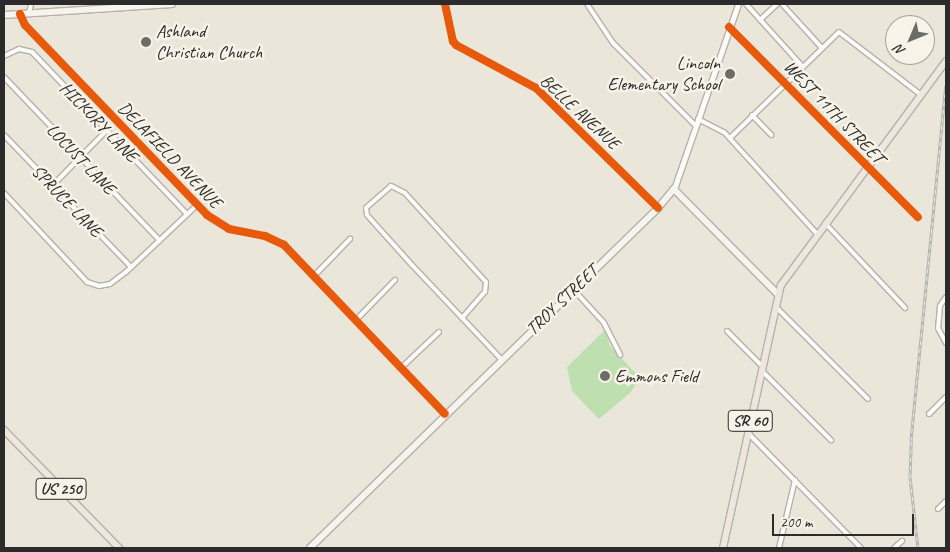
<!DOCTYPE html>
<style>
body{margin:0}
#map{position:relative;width:950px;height:552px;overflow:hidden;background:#eae6d9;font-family:Caveat,sans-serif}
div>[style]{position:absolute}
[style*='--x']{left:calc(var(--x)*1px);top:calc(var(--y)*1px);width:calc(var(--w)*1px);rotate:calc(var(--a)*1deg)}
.green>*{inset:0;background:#bedfb0}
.roads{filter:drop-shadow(1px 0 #b5b2aa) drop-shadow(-1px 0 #b5b2aa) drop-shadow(0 1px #b5b2aa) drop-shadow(0 -1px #b5b2aa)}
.minor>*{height:4px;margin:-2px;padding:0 2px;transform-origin:2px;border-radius:2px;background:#fcfbf9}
.tertiary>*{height:5px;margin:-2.5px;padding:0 2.5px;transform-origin:2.5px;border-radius:2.5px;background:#fcfbf9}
.secondary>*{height:5.5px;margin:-2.75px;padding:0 2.75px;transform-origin:2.75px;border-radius:2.75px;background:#f7f3ef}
.primary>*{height:6px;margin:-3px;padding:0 3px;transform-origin:3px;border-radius:3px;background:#eee6df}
.trunk>*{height:6px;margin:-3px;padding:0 3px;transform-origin:3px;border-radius:3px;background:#eee6df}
.rail>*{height:3px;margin-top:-1.5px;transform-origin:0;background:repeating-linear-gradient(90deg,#f7f3e8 0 4px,#b4b3b1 0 8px);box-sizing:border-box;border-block:1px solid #b4b3b1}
.cycleway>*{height:8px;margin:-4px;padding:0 4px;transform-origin:4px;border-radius:4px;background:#e8590c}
.dots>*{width:14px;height:14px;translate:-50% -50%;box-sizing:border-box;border:2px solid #f7f3e8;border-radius:50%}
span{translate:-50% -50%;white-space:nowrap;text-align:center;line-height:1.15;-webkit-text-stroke:5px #f7f3e8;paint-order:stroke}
.shield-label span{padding:1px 4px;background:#f7f3e8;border:1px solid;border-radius:4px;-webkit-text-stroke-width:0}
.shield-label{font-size:16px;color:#2b2b2b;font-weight:700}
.poi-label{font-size:18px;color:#2b2b2b}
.left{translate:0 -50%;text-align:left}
.right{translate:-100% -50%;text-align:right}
.street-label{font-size:18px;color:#2b2b2b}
.frame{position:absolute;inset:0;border:5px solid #2b2b2b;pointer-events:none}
.north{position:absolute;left:885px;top:15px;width:50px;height:50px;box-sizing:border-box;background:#f7f3e8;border:1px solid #a5a39c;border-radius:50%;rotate:225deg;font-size:14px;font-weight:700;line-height:20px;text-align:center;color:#2b2b2b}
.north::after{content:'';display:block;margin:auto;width:18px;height:22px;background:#6e6c68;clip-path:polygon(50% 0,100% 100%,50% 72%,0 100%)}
.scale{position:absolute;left:772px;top:514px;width:142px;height:22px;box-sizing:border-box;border:2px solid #2b2b2b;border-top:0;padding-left:6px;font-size:15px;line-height:18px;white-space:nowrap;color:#2b2b2b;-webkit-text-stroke:4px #f7f3e8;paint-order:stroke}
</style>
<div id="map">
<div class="green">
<div style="clip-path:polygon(605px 330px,610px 346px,640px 378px,631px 392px,599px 419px,572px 391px,567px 367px)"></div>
</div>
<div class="roads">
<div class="minor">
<div style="--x:445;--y:4;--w:38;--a:78"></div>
<div style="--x:453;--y:41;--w:5;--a:53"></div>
<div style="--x:456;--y:45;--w:91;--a:28.3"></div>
<div style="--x:536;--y:88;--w:171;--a:44.5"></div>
<div style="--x:587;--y:4;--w:47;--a:56.3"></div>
<div style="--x:613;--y:43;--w:117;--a:45"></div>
<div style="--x:746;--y:4;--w:84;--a:47.9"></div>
<div style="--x:782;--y:4;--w:58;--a:47.8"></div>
<div style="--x:29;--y:13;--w:9;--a:-77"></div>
<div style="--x:20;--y:14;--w:12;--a:66"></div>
<div style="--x:25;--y:25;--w:263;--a:46.2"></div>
<div style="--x:207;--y:215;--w:26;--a:32"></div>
<div style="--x:229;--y:229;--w:37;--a:11"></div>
<div style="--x:265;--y:236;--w:21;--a:25"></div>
<div style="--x:284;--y:245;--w:233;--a:46.4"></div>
<div style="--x:760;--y:20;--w:23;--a:-43"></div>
<div style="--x:729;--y:27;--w:268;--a:45.2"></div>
<div style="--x:4;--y:56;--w:17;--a:-25"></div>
<div style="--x:19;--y:49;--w:13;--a:13"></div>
<div style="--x:32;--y:52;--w:224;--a:46.3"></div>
<div style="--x:4;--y:77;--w:226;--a:46.4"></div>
<div style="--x:752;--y:115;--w:28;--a:46"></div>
<div style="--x:698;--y:119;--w:29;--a:27"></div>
<div style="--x:724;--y:132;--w:138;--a:47.6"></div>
<div style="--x:4;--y:135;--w:183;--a:46.1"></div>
<div style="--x:730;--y:138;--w:152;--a:-44.2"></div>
<div style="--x:839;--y:32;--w:103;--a:37.5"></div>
<div style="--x:52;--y:186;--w:78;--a:-45.5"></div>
<div style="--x:4;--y:193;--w:122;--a:47"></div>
<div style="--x:87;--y:282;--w:13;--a:18"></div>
<div style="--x:99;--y:286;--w:11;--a:-10"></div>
<div style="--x:110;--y:284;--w:20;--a:-37"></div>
<div style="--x:126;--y:272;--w:98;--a:-43.3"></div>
<div style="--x:825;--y:223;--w:117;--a:46.7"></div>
<div style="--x:314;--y:276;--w:52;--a:-45.8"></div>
<div style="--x:573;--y:289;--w:46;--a:47.6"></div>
<div style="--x:604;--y:323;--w:36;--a:63"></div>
<div style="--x:946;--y:297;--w:11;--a:124"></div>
<div style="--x:940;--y:306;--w:22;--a:95"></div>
<div style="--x:938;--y:328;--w:17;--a:62"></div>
<div style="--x:776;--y:307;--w:130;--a:45"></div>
<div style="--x:462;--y:318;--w:35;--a:-49"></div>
<div style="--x:485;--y:292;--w:10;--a:-84"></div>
<div style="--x:486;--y:282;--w:120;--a:-132.3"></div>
<div style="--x:405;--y:193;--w:16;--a:-153"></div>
<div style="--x:391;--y:186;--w:33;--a:139"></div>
<div style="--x:366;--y:208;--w:7;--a:82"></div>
<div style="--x:367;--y:215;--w:67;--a:48"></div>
<div style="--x:412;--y:265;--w:129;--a:46.6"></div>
<div style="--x:356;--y:320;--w:56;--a:-45.7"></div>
<div style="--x:727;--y:331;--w:49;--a:45"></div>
<div style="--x:402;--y:367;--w:51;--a:-43.4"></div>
<div style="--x:762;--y:371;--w:98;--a:45"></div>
<div style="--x:929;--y:414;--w:24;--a:-45"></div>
<div style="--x:748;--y:433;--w:161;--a:45.5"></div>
<div style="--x:938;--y:509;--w:11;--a:-45"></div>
<div style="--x:779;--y:548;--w:70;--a:-76.8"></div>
<div style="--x:894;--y:548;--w:11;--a:-41"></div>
</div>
<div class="tertiary">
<div style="--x:674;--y:189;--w:196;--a:-70.9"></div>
</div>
<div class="secondary">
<div style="--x:4;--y:15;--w:168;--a:-3.7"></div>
<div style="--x:310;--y:548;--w:487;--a:-44.3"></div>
<div style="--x:658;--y:208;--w:25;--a:-50"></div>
<div style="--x:674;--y:189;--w:148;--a:45.3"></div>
</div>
<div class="primary">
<div style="--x:723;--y:548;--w:269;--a:-77.6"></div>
<div style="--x:781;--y:285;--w:278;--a:-53.6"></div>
</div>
<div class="trunk">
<div style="--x:4;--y:430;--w:165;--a:45.7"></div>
</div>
</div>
<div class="rail">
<div style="--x:918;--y:548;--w:71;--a:-96.4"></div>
<div style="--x:910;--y:477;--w:37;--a:-88"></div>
<div style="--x:911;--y:440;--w:356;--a:-84.4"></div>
</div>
<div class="cycleway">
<div style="--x:445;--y:4;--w:38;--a:78"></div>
<div style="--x:453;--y:41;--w:5;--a:53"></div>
<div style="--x:456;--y:45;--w:91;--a:28.3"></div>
<div style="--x:536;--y:88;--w:171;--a:44.5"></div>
<div style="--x:20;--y:14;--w:12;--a:66"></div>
<div style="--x:25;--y:25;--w:263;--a:46.2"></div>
<div style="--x:207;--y:215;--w:26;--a:32"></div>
<div style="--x:229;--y:229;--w:37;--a:11"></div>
<div style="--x:265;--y:236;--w:21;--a:25"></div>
<div style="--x:284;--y:245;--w:233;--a:46.4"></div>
<div style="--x:729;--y:27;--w:268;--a:45.2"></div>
</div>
<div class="dots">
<div style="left:146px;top:42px;background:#6e6c68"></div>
<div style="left:730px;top:74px;background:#6e6c68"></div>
<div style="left:605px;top:376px;background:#6e6c68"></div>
</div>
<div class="shield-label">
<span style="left:750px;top:421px">SR 60</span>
<span style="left:61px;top:489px">US 250</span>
</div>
<div class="poi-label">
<span class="left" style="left:156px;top:42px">Ashland<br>Christian Church</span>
<span class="right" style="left:720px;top:74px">Lincoln<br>Elementary School</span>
<span class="left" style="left:615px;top:376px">Emmons Field</span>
</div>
<div class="street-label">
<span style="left:580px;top:112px;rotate:43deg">BELLE AVENUE</span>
<span style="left:834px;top:112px;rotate:46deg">WEST 11TH STREET</span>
<span style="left:99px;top:122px;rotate:46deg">HICKORY LANE</span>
<span style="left:170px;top:155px;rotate:46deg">DELAFIELD AVENUE</span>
<span style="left:81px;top:159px;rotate:46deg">LOCUST LANE</span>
<span style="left:67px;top:201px;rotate:46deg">SPRUCE LANE</span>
<span style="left:562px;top:300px;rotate:-44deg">TROY STREET</span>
</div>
<div class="frame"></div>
<div class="north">N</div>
<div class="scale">200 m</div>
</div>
